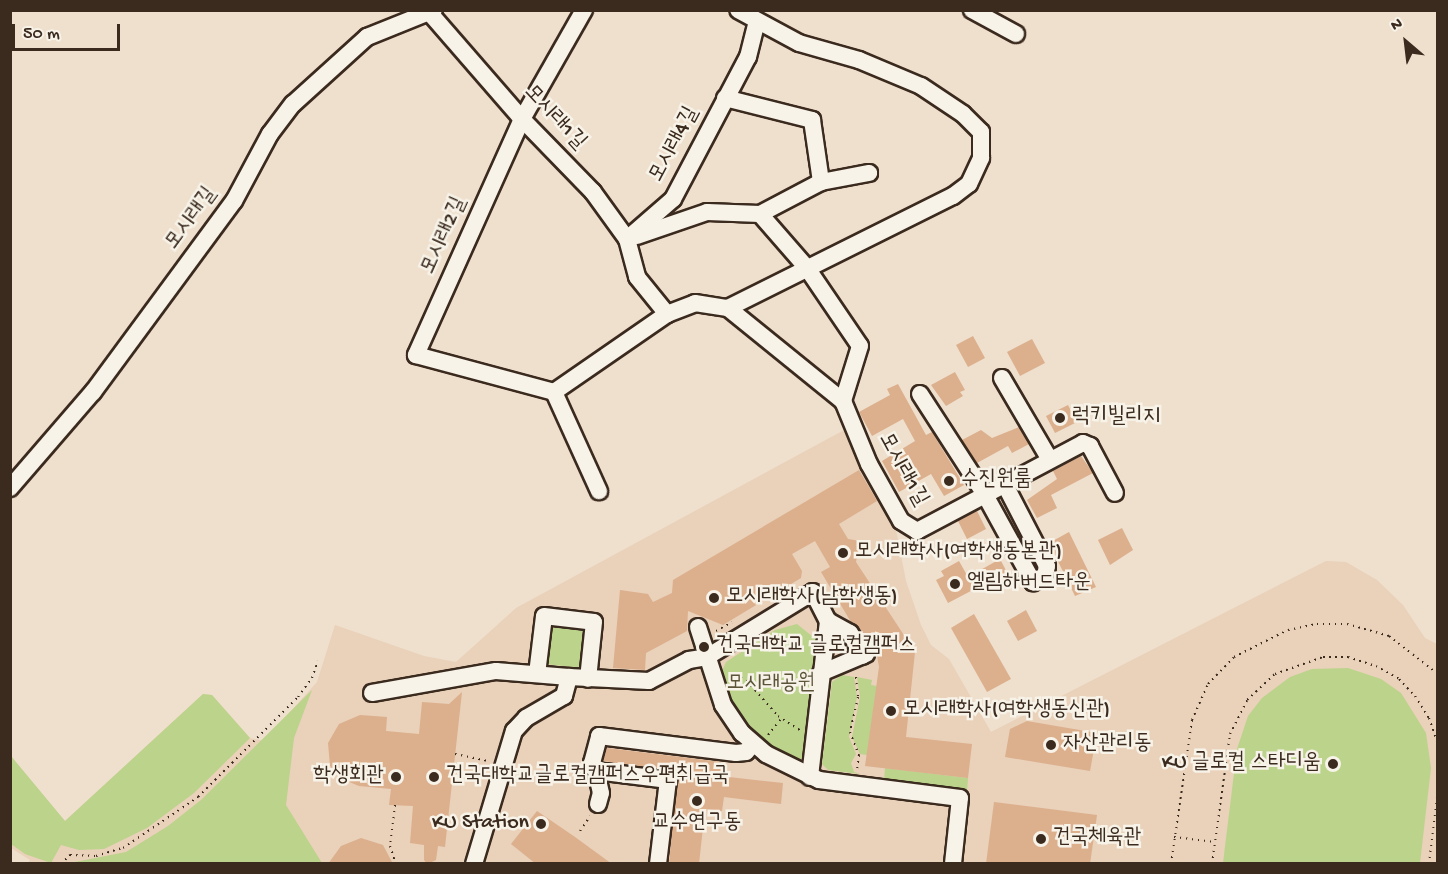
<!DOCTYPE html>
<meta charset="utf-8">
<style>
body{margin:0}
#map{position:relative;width:1448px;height:874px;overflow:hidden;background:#efdfcd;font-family:"Gochi Hand","Poor Story",sans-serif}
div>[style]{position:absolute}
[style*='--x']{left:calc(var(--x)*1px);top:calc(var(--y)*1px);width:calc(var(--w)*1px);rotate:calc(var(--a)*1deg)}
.built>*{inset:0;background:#e9d1ba}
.green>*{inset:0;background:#bbd38a}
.building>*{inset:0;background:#dcaf8d}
.path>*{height:2px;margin-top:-1px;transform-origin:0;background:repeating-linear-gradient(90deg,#3b2a1e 0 1.5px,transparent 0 6px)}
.roads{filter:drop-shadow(2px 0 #3b2a1e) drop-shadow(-2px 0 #3b2a1e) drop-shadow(0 2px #3b2a1e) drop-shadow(0 -2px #3b2a1e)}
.minor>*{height:16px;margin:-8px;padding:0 8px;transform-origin:8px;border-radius:8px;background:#f7f3e8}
.dots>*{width:16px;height:16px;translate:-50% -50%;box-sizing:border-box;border:3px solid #f7f3e8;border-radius:50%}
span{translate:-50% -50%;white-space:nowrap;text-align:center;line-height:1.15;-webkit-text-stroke:5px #f7f3e8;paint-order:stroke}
.street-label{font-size:22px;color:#3b2a1e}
.poi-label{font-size:22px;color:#3b2a1e}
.left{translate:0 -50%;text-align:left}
.right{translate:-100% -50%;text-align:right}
.park-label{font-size:22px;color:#5b5439}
.frame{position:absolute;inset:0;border:12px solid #3b2a1e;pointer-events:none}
.north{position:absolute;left:1376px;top:12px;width:60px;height:60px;-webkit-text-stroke:4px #f7f3e8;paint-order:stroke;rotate:332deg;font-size:16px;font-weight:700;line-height:24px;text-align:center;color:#3b2a1e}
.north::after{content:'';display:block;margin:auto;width:21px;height:27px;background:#3b2a1e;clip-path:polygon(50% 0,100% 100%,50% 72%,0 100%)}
.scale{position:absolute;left:12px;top:24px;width:108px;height:27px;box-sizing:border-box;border:3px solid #3b2a1e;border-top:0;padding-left:8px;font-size:18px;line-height:21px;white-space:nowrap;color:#3b2a1e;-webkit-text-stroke:4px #f7f3e8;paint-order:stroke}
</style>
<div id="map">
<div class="built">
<div style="clip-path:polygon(846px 429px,892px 509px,906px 581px,921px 625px,931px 645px,949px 659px,991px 732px,1326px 561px,1346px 562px,1377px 580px,1403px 605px,1425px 638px,1437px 644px,1437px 863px,28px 863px,30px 860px,11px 848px,10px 756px,65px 821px,203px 694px,212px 695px,250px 738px,264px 741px,317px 682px,335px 625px,424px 656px,456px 662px,516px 608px)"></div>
</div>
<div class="green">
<div style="clip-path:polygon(797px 624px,818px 641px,804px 758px,796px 760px,778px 754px,754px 733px,732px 703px,722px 671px,726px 662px,775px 630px)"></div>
<div style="clip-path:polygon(549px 625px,587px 629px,582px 668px,545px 664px)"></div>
<div style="clip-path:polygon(1348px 668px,1381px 679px,1401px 693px,1426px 733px,1431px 768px,1420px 863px,1223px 863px,1237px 749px,1248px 716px,1262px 698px,1290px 677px,1312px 669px)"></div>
<div style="clip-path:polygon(842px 675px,854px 677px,857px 697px,849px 737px,856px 754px,851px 763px,854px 772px,860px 774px,828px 770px,822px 764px,832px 682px)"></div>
<div style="clip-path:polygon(857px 677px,872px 680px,871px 685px,877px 686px,867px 755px,860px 754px,852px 737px,860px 697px)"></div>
<div style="clip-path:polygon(312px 690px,294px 738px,286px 805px,322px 863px,70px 863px,126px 852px,168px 826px,201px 800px)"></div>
<div style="clip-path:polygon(203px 694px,212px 695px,250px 738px,194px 793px,147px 828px,104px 849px,79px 850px,61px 845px,51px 863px,25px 854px,11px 844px,11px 756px,65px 821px)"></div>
<div style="clip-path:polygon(885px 768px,968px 778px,967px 791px,884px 782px)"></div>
</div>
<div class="building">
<div style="clip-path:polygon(973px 336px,985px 358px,968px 367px,956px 345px)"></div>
<div style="clip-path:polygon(1032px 339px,1045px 363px,1020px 376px,1007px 352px)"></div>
<div style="clip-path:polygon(955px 372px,965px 390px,960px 392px,963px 396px,946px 406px,931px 385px)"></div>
<div style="clip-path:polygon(898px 384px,926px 435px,932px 432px,964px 485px,944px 496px,931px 474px,899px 492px,882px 461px,915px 441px,903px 419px,872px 436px,859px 412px,890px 395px,887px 389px)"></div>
<div style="clip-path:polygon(1068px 405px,1077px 422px,1055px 433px,1046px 416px)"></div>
<div style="clip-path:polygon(1019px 427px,1029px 444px,1012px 453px,1008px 446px,977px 463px,962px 440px,981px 430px,992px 438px)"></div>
<div style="clip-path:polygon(1081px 456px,1093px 473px,1051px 495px,1057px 508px,1037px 518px,1027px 500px,1057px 479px,1053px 471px)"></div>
<div style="clip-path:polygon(859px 470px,877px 501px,839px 524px,848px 539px,860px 541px,856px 562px,915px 652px,906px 737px,972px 744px,968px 778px,865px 766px,879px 667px,876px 650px,851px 622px,821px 572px,830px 567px,815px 541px,792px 554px,802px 571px,801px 578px,723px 625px,688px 611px,687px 631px,646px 653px,645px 670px,613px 668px,620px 590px,648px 594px,653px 602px,672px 593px,673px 580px)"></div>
<div style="clip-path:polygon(977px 511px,986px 529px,967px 539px,958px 521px)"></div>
<div style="clip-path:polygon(1122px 528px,1133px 550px,1110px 565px,1098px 540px)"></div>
<div style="clip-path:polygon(1069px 532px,1096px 587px,1075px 596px,1049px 543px)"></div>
<div style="clip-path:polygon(1000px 559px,1011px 580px,992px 590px,988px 582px,948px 603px,936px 580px,944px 576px,941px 571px,959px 561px,968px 577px)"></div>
<div style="clip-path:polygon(1026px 610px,1037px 631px,1018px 641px,1007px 621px)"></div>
<div style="clip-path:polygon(974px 614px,1011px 679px,987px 692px,951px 628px)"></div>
<div style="clip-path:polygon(462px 692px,445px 847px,438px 846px,436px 860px,427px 864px,424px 860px,424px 845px,410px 843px,413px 806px,389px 805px,391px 789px,359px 786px,342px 779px,330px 766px,328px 743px,339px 724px,360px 715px,387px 717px,386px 731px,419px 734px,422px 702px,449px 704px)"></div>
<div style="clip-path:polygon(1027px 721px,1097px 733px,1090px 771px,1005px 757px,1010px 729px)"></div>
<div style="clip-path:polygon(607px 748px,721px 762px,720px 776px,783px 783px,781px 804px,724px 797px,722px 811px,705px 809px,699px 864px,669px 864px,677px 775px,669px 770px,603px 761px)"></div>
<div style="clip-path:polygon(994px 802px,1097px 815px,1090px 864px,986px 864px)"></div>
<div style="clip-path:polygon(537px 811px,575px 837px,612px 864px,536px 864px,511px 844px)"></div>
<div style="clip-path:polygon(361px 838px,383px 845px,393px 864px,328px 864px,341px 846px)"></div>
</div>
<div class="path">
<div style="--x:716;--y:631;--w:18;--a:-29"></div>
<div style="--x:730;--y:673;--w:19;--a:25"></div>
<div style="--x:747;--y:681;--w:47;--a:48.5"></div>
<div style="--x:778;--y:716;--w:27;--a:33"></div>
<div style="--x:856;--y:677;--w:20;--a:84"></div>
<div style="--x:858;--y:697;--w:36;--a:103"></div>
<div style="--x:850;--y:732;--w:25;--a:69"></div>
<div style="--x:859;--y:755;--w:14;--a:98"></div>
<div style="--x:768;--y:735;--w:21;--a:-51"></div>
<div style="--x:455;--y:754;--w:34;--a:12"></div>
<div style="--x:395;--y:805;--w:41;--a:97"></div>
<div style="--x:390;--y:846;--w:19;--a:72"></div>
<div style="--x:580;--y:831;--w:18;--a:-56"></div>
<div style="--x:1174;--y:837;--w:41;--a:7"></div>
<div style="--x:61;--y:864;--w:13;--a:-45"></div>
<div style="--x:70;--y:855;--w:26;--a:2"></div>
<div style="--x:96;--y:856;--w:28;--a:-17"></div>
<div style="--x:123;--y:848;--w:91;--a:-34.2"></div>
<div style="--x:198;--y:797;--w:141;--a:-45"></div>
<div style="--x:298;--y:697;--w:24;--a:-54"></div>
<div style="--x:312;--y:678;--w:18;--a:-71"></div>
<div style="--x:1171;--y:864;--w:146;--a:-81.7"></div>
<div style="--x:1192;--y:720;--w:39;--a:-66"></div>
<div style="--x:1208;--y:684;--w:37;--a:-46"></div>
<div style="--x:1234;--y:657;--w:60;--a:-26.6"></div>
<div style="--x:1288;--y:630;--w:30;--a:-12"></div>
<div style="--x:1317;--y:624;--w:30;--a:0"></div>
<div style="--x:1347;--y:624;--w:44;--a:15.9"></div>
<div style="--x:1389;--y:636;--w:62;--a:37.8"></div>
<div style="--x:1212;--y:864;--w:131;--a:-82.1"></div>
<div style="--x:1230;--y:734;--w:38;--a:-63"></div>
<div style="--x:1247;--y:700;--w:38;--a:-43"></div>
<div style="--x:1275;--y:674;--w:51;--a:-19.5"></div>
<div style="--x:1323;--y:657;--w:25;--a:0"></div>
<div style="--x:1348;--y:657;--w:29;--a:18"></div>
<div style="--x:1376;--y:666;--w:26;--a:29"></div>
<div style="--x:1399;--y:679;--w:23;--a:47"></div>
<div style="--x:1415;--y:696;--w:26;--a:58"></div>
<div style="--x:1429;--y:718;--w:28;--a:71"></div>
<div style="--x:1429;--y:864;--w:76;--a:-83.2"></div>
</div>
<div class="roads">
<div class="minor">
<div style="--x:584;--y:10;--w:125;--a:119.6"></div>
<div style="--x:522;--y:119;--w:259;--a:114.2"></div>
<div style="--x:416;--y:355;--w:143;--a:15"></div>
<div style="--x:554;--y:392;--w:137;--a:-34.6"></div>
<div style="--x:972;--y:10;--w:50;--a:28.6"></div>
<div style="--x:429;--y:12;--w:142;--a:49"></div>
<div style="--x:522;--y:119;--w:102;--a:45.8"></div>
<div style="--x:593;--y:192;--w:58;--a:54.1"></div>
<div style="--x:627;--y:239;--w:39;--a:75"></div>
<div style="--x:637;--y:277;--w:48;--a:51"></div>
<div style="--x:667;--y:314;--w:30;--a:-21"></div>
<div style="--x:695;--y:303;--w:33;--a:9"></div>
<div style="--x:728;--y:308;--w:251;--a:-26.5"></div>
<div style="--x:953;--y:196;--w:20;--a:-37"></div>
<div style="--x:969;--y:184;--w:29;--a:-65"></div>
<div style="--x:981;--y:158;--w:26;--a:-90"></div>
<div style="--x:981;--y:132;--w:25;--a:-135"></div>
<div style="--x:963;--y:114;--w:50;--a:-146.3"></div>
<div style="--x:921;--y:86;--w:67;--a:-157.2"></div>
<div style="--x:859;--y:60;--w:62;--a:-164.2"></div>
<div style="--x:799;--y:43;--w:69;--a:-151.6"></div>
<div style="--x:725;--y:98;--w:90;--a:14.2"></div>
<div style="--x:812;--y:120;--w:63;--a:81.7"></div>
<div style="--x:821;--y:182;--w:49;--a:-10.6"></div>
<div style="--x:760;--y:214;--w:72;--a:49"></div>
<div style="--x:807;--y:268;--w:94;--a:55.8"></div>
<div style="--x:860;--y:346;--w:58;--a:107.2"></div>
<div style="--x:843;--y:401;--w:68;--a:67.6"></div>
<div style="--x:869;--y:464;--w:65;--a:60.7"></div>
<div style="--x:901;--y:521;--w:19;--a:32"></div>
<div style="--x:917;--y:531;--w:188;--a:-27.9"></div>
<div style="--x:1083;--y:443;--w:8;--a:23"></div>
<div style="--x:1090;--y:446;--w:53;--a:62"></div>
<div style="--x:637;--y:236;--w:74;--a:-18.9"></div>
<div style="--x:707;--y:212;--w:53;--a:2.2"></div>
<div style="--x:760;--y:214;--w:69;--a:-27.7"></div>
<div style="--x:627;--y:239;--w:61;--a:-41"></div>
<div style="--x:673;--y:199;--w:161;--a:-62.2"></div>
<div style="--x:748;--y:57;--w:36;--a:-76"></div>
<div style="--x:728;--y:308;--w:148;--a:39"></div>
<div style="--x:1002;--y:378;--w:93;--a:59.6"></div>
<div style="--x:554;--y:392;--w:109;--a:65.6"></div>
<div style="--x:920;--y:394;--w:118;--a:57.1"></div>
<div style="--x:984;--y:493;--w:102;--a:61.2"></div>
<div style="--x:1033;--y:582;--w:13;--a:-27"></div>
<div style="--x:1045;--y:576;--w:10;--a:-79"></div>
<div style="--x:1047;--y:566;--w:93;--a:-117.4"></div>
<div style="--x:10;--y:488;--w:127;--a:-49.2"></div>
<div style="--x:93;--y:392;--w:237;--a:-53.6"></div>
<div style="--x:234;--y:201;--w:76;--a:-61.8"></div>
<div style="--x:270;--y:134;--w:38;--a:-53"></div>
<div style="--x:293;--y:104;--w:100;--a:-42.2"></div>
<div style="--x:367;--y:37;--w:72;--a:-21.9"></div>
<div style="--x:828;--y:621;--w:25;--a:29"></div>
<div style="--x:850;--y:633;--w:26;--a:61"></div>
<div style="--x:698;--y:627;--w:82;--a:72.2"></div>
<div style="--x:723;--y:705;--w:34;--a:56"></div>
<div style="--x:742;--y:733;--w:32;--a:41"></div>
<div style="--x:766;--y:754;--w:59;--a:26.1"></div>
<div style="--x:819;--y:780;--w:142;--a:7.3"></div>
<div style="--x:960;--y:798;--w:66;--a:96.1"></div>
<div style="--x:821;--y:673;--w:49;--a:-22.9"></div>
<div style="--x:537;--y:674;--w:58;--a:-83.1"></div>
<div style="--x:544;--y:616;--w:50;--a:6.8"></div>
<div style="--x:594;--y:622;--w:57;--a:96"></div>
<div style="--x:372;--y:693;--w:126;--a:-10.1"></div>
<div style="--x:496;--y:671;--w:73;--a:4.7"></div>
<div style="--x:596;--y:771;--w:9;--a:-117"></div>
<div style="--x:592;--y:763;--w:28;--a:-75"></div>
<div style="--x:599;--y:736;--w:138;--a:7.1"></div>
<div style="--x:736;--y:753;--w:10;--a:-6"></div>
<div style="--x:746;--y:752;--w:11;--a:-49"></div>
<div style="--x:598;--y:804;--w:11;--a:-75"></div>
<div style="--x:601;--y:793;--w:23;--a:-103"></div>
<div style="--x:596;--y:771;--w:73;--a:7.1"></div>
<div style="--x:668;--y:780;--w:85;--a:96.8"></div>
<div style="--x:474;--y:864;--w:139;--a:-73.3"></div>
<div style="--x:514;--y:731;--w:18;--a:-47"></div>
<div style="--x:526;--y:718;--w:44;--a:-30.1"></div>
<div style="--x:564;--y:696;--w:20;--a:-75"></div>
<div style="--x:569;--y:677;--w:80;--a:2.9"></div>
<div style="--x:649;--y:681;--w:45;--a:-27.7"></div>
<div style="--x:689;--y:660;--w:18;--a:-9"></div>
<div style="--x:707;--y:657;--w:124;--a:-31.5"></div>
<div style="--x:813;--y:592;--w:33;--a:63"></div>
<div style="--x:828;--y:621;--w:157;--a:96.6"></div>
</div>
</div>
<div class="dots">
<div style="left:1060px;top:418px;background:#3b2a1e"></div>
<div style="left:949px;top:481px;background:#3b2a1e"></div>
<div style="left:843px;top:553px;background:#3b2a1e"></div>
<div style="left:955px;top:584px;background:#3b2a1e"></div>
<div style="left:714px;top:598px;background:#3b2a1e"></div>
<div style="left:704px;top:647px;background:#3b2a1e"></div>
<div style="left:891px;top:711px;background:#3b2a1e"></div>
<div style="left:1051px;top:745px;background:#3b2a1e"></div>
<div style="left:1333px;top:764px;background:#3b2a1e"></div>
<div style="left:396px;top:777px;background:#3b2a1e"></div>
<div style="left:434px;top:777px;background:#3b2a1e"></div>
<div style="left:697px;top:801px;background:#3b2a1e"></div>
<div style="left:541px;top:824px;background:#3b2a1e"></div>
<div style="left:1041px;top:839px;background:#3b2a1e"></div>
</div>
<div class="street-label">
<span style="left:554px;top:118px;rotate:47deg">모시래1길</span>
<span style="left:675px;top:145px;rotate:-62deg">모시래4길</span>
<span style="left:192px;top:219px;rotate:-54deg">모시래길</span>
<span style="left:445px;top:236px;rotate:-66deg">모시래2길</span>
<span style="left:902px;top:470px;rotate:61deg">모시래1길</span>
</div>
<div class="poi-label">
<span class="left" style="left:1072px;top:418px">럭키빌리지</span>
<span class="left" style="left:961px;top:481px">수진원룸</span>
<span class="left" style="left:855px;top:553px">모시래학사(여학생동본관)</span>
<span class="left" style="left:967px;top:584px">엘림하버드타운</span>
<span class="left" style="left:726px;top:598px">모시래학사(남학생동)</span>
<span class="left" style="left:716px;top:647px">건국대학교 글로컬캠퍼스</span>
<span class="left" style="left:903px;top:711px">모시래학사(여학생동신관)</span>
<span class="left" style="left:1063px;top:745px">자산관리동</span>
<span class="right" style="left:1321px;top:764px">KU 글로컬 스타디움</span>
<span class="right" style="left:384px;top:777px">학생회관</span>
<span class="left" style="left:446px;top:777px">건국대학교글로컬캠퍼스우편취급국</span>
<span class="right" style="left:529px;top:824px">KU Station</span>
<span style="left:697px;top:824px">교수연구동</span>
<span class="left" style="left:1053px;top:839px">건국체육관</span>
</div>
<div class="park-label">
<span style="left:771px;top:685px">모시래공원</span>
</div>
<div class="frame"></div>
<div class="north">N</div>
<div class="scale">50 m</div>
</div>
